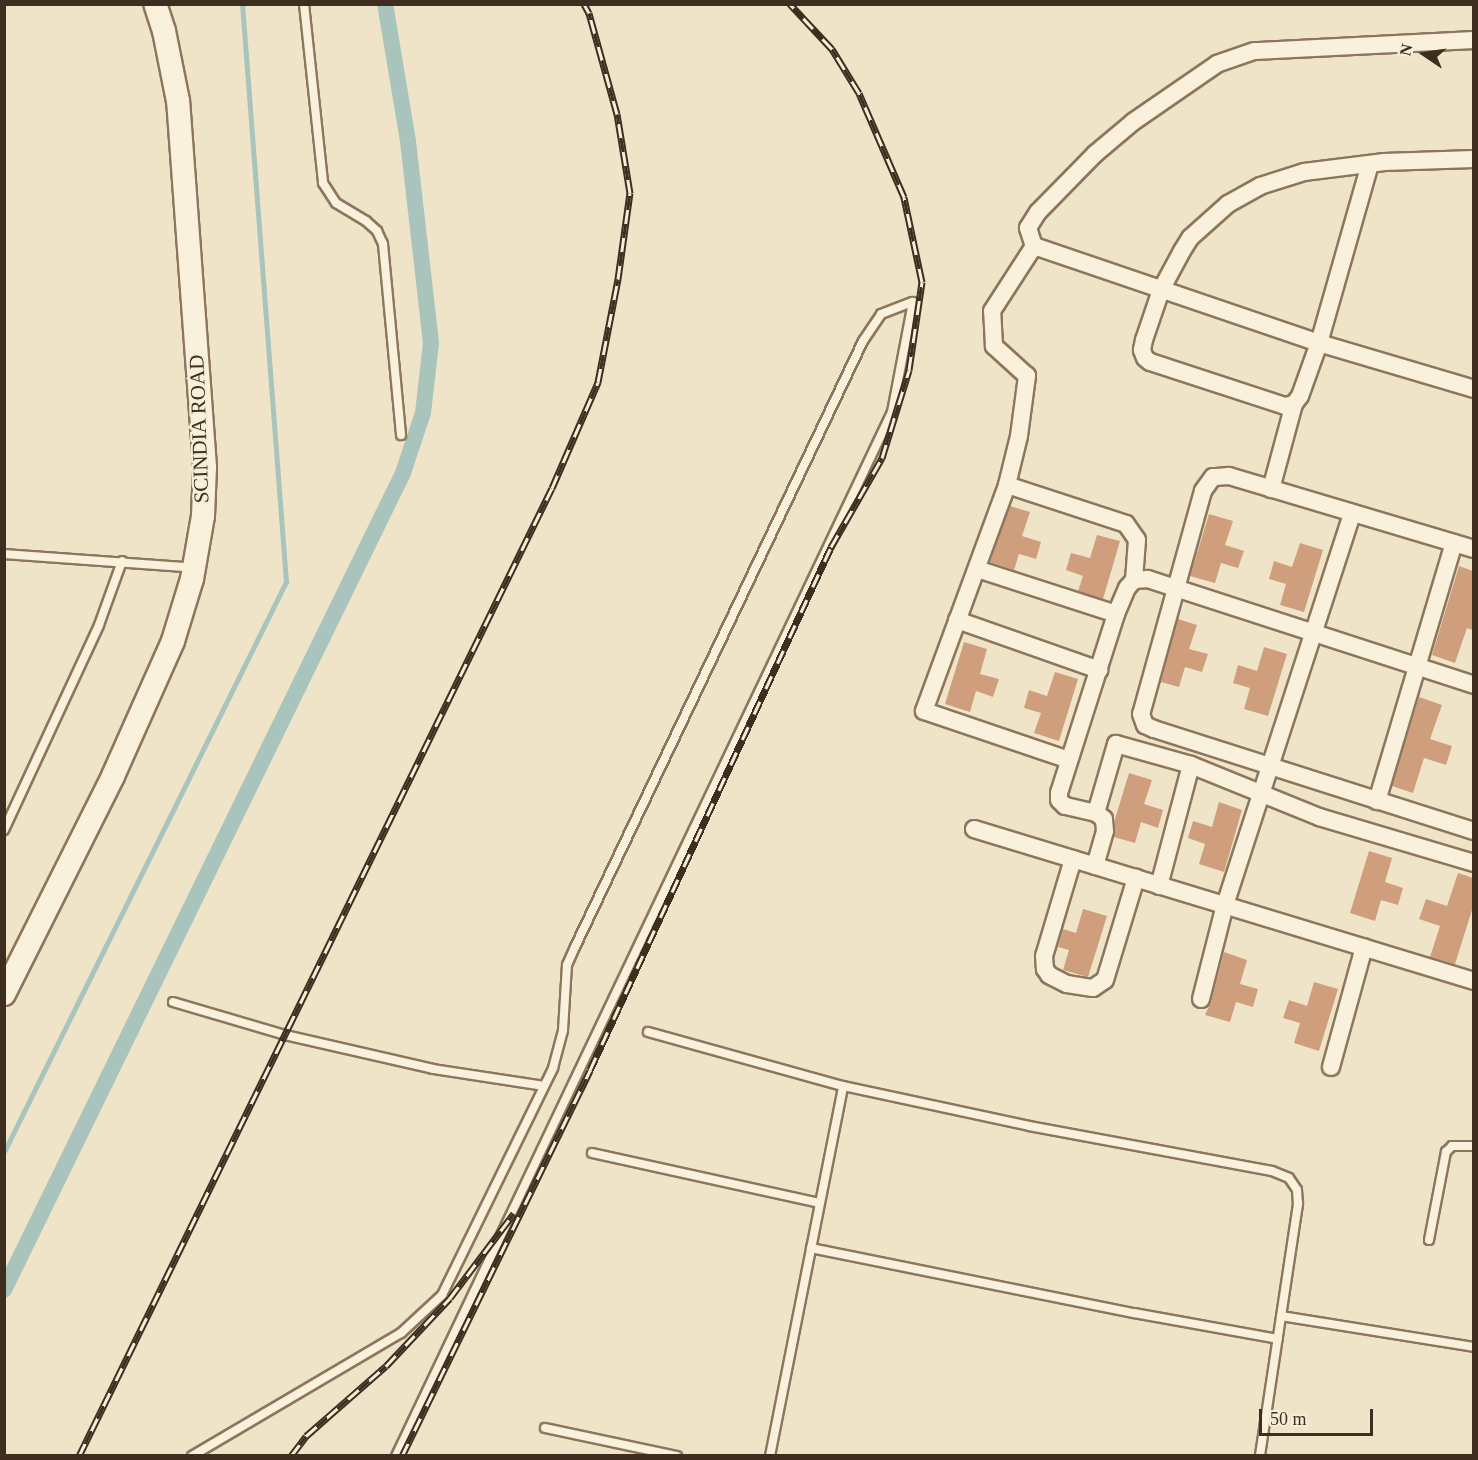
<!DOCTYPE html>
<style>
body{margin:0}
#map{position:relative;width:1478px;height:1460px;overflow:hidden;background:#f0e4c8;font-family:Georgia,serif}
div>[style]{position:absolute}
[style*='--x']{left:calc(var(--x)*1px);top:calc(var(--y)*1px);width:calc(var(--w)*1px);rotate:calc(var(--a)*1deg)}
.stream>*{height:4.5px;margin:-2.25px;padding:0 2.25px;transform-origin:2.25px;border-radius:2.25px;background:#a9c4bc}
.canal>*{height:16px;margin:-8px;padding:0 8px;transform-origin:8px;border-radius:8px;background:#a9c4bc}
.building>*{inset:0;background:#cf9f7d}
.roads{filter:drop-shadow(2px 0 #8d765c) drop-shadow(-2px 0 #8d765c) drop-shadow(0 2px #8d765c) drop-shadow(0 -2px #8d765c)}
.service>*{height:8px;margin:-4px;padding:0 4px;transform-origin:4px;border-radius:4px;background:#faf1dc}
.minor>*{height:16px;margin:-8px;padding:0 8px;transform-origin:8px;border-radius:8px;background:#faf1dc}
.secondary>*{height:22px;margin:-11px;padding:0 11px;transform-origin:11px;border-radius:11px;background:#faf1dc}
.rail>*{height:7px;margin-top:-3.5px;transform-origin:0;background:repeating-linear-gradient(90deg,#f7eed8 0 14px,#3d2e20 0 28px);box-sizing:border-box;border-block:2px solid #3d2e20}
span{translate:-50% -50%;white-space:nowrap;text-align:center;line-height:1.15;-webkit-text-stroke:4.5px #f7eed8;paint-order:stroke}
.street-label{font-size:21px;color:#3d2e20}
.frame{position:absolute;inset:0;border:6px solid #3d2e20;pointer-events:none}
.north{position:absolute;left:1394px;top:24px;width:60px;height:60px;-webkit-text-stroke:4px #f7eed8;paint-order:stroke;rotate:283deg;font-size:16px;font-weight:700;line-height:24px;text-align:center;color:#3d2e20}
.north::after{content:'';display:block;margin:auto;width:21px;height:27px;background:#3d2e20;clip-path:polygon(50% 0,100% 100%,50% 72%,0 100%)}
.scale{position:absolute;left:1259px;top:1409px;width:114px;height:27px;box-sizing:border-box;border:3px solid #3d2e20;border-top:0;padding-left:8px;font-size:18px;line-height:21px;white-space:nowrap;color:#3d2e20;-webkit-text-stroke:4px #f7eed8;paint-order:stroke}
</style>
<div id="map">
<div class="stream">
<div style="--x:4;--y:1152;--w:636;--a:-63.68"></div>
<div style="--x:286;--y:582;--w:580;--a:-94.35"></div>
</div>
<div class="canal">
<div style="--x:4;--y:1290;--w:909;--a:-63.97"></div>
<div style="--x:403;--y:473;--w:63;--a:-71.6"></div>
<div style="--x:423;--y:413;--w:70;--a:-83.5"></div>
<div style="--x:431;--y:343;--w:203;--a:-96.5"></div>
<div style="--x:408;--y:141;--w:139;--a:-99.5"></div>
</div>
<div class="building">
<div style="clip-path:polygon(1010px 506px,1030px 512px,1022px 536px,1041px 542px,1036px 559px,1019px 554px,1014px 570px,990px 562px)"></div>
<div style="clip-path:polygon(1209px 514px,1233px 521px,1225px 545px,1244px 551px,1238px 568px,1221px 563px,1215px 583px,1190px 576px)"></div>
<div style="clip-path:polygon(1097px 535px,1120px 541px,1103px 599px,1078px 591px,1083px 576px,1066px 570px,1071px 553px,1090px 558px)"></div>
<div style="clip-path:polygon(1300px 543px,1323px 550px,1304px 612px,1280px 605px,1286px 584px,1269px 579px,1274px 561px,1292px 567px)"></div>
<div style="clip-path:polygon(1459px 566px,1473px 571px,1473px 630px,1467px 628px,1455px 663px,1432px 655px)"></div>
<div style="clip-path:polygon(1178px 619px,1197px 625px,1189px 649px,1208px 654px,1202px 672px,1185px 667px,1179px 687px,1161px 682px)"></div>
<div style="clip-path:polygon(964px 642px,987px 649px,980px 674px,999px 679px,993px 697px,976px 691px,970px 712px,945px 704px)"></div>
<div style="clip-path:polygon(1264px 647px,1287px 654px,1268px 716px,1244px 709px,1250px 688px,1233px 683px,1238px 665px,1257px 671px)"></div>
<div style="clip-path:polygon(1055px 672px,1078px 679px,1059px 741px,1034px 733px,1041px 713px,1024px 708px,1029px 690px,1047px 696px)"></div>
<div style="clip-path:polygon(1419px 697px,1442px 705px,1430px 739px,1452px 746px,1446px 765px,1424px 758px,1413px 793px,1392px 786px)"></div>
<div style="clip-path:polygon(1129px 773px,1152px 780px,1144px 804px,1163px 810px,1158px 828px,1141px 822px,1135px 843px,1114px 837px,1115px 819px)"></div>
<div style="clip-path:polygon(1219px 802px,1242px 810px,1224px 872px,1199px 864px,1205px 844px,1188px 838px,1193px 821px,1212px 827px)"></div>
<div style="clip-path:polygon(1369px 851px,1392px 858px,1385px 882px,1403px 888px,1398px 905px,1381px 900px,1375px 921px,1350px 913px)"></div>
<div style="clip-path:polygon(1458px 873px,1473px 878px,1473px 907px,1455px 964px,1430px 957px,1440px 926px,1419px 919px,1426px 899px,1447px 906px)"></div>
<div style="clip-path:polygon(1083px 909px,1107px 916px,1088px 977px,1063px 970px,1069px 950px,1058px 947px,1063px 929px,1076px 933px)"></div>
<div style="clip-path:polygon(1224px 952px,1247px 960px,1240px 984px,1258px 989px,1253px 1007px,1236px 1002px,1230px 1022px,1205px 1015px,1211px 1002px)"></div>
<div style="clip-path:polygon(1314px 982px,1338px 989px,1319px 1051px,1294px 1043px,1300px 1023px,1283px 1018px,1289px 1000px,1307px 1006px)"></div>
</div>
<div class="roads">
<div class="service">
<div style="--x:304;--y:4;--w:180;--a:83.9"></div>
<div style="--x:323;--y:183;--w:24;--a:57"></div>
<div style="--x:336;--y:203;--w:35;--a:31"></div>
<div style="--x:366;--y:221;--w:15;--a:42"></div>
<div style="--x:377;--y:231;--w:14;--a:65"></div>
<div style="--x:383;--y:244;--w:192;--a:84.6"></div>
<div style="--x:4;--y:554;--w:180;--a:4.1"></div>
<div style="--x:4;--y:830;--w:226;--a:-65.1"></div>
<div style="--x:99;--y:625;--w:68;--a:-70.2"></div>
<div style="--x:173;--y:1002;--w:117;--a:16.4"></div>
<div style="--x:285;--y:1035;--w:152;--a:12.9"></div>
<div style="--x:433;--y:1069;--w:112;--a:8.7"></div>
<div style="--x:648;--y:1032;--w:202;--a:15.5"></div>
<div style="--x:843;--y:1086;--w:190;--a:12.1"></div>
<div style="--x:1029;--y:1126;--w:247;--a:10.5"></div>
<div style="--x:1272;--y:1171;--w:18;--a:22"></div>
<div style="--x:1289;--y:1178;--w:14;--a:56"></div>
<div style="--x:1297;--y:1190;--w:14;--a:86"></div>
<div style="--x:1298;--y:1204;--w:255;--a:98.6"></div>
<div style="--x:592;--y:1153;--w:232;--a:12.4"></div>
<div style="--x:1429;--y:1240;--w:90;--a:-79.1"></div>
<div style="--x:1446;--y:1152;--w:8;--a:-45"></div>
<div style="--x:1452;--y:1146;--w:22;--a:0"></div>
<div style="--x:811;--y:1248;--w:329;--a:11.4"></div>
<div style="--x:1134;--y:1313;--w:146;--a:10.2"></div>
<div style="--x:1281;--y:1316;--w:195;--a:9.1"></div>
<div style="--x:545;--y:1428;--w:135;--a:12"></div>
<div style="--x:192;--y:1456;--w:243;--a:-30.5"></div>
<div style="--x:401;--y:1333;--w:56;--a:-42.8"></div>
<div style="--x:442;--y:1295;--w:253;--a:-63.9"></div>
<div style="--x:553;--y:1068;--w:39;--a:-75"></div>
<div style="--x:563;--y:1030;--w:65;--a:-86.5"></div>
<div style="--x:567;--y:965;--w:20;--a:-66"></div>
<div style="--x:575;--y:947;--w:671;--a:-64.58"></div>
<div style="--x:863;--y:341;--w:32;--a:-56"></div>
<div style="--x:881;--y:314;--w:34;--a:-21"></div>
<div style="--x:913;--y:302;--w:112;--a:100.8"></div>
<div style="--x:892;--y:412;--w:1156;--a:115.41"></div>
<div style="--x:770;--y:1456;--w:377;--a:-78.8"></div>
</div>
<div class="minor">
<div style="--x:1474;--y:40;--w:220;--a:177.1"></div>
<div style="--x:1254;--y:51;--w:39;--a:161"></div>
<div style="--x:1217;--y:64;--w:102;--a:145.4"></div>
<div style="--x:1133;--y:122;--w:50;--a:139.9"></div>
<div style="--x:1095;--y:154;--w:81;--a:134.5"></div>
<div style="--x:1038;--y:212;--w:19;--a:122"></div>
<div style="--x:1028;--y:228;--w:19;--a:72"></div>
<div style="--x:1034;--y:246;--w:301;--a:18.8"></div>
<div style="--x:1319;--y:343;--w:162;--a:16.5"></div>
<div style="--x:1370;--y:164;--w:186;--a:105.9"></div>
<div style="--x:1319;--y:343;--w:56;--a:109.7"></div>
<div style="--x:1300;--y:396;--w:10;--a:127"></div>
<div style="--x:1294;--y:404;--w:9;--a:167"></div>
<div style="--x:1285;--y:406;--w:142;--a:-161.9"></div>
<div style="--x:1150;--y:362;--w:6;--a:-141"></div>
<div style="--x:1145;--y:358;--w:9;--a:-111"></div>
<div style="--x:1142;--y:350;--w:10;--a:-79"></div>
<div style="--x:1144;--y:340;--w:53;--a:-71.2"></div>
<div style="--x:1161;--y:290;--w:44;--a:-61.7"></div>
<div style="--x:1182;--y:251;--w:15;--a:-58"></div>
<div style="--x:1190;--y:238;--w:51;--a:-41.8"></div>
<div style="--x:1228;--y:204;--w:37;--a:-29"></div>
<div style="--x:1260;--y:186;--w:46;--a:-17.7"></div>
<div style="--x:1304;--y:172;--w:81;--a:-7.1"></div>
<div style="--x:1384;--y:162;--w:90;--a:-1.9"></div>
<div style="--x:1007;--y:485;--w:50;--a:-76.2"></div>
<div style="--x:1019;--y:436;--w:61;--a:-82.4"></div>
<div style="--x:1027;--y:376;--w:45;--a:-137.7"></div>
<div style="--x:994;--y:346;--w:35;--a:-93"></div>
<div style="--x:992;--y:311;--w:77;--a:-57.1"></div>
<div style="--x:1271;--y:489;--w:88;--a:-74.9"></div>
<div style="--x:1474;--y:549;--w:256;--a:-163.4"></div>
<div style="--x:1229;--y:476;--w:16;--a:176"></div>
<div style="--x:1213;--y:477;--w:17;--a:126"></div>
<div style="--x:1203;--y:491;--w:231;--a:105.5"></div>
<div style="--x:1141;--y:714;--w:12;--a:70"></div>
<div style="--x:1145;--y:725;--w:10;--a:24"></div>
<div style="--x:1154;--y:729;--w:336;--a:17.7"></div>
<div style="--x:977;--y:569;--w:146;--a:17.9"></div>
<div style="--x:957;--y:620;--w:151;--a:19.4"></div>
<div style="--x:1069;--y:760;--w:153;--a:-161.3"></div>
<div style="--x:924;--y:711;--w:241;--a:-69.8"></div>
<div style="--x:1007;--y:485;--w:125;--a:18.1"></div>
<div style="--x:1126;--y:524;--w:19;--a:55"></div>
<div style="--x:1137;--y:540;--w:40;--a:94.3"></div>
<div style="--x:1377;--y:801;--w:269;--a:-73.4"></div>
<div style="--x:1096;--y:813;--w:72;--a:-73.8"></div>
<div style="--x:1116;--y:744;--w:78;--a:15.6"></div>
<div style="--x:1191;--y:765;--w:138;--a:22.1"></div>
<div style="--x:1319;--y:817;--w:162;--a:16.5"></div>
<div style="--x:974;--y:829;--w:523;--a:16.91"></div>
<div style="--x:1073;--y:859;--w:101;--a:106.6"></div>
<div style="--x:1044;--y:956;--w:13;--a:86"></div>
<div style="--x:1045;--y:969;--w:7;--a:56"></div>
<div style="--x:1049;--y:975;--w:20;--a:27"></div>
<div style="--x:1067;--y:984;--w:26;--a:9"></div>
<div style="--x:1093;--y:988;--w:14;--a:-34"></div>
<div style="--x:1105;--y:980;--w:107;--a:-73.1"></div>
<div style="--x:1095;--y:866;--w:36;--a:-74"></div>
<div style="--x:1105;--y:831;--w:12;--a:-95"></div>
<div style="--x:1104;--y:819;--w:10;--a:-143"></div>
<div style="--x:1096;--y:813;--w:32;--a:-167"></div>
<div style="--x:1065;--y:806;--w:8;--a:-135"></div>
<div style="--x:1059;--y:800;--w:7;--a:-90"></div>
<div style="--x:1059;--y:793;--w:188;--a:-72.3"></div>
<div style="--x:1116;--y:614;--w:28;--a:-67"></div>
<div style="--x:1127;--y:588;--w:11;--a:-49"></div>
<div style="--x:1134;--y:580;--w:14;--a:-4"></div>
<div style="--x:1148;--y:579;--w:343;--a:18"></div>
<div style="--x:1159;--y:886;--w:125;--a:-75.2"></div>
<div style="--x:1201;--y:999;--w:97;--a:-75.7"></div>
<div style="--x:1225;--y:905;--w:412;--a:-72"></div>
<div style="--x:1331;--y:1067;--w:124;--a:-74.6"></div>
</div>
<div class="secondary">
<div style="--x:4;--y:994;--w:244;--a:-63.4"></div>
<div style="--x:113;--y:776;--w:148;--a:-66"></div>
<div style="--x:173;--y:641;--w:65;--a:-73"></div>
<div style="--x:192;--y:579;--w:64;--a:-80.1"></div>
<div style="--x:203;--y:516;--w:49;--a:-87.7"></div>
<div style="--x:205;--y:467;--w:367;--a:-94.2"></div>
<div style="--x:178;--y:101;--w:71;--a:-101.3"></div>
<div style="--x:164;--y:31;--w:28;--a:-108"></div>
</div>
</div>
<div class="rail">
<div style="--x:79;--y:1456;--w:1077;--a:-63.96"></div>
<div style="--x:552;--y:488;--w:116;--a:-66.5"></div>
<div style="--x:598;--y:382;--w:105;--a:-79"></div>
<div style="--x:618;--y:279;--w:87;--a:-82.1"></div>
<div style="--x:630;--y:193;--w:80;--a:-99.3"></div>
<div style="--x:617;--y:114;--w:105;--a:-105.5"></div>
<div style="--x:589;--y:13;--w:10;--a:-119"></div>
<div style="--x:291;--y:1456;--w:25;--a:-53"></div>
<div style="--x:306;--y:1436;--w:106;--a:-41.2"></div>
<div style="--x:386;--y:1366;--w:93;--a:-46.7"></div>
<div style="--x:450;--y:1298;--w:106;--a:-53"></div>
<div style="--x:402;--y:1456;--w:429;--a:-64"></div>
<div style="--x:590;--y:1070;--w:576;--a:-65.26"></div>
<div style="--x:831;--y:547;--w:103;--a:-60.2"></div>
<div style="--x:882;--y:458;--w:92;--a:-72.9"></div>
<div style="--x:909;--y:370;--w:89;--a:-81.6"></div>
<div style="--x:922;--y:282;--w:87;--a:-102"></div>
<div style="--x:904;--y:197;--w:113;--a:-113.4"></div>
<div style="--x:859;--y:93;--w:52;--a:-121.5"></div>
<div style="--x:832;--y:49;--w:62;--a:-133"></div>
</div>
<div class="street-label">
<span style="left:199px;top:429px;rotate:-92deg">SCINDIA ROAD</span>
</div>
<div class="frame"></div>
<div class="north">N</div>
<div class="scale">50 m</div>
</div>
